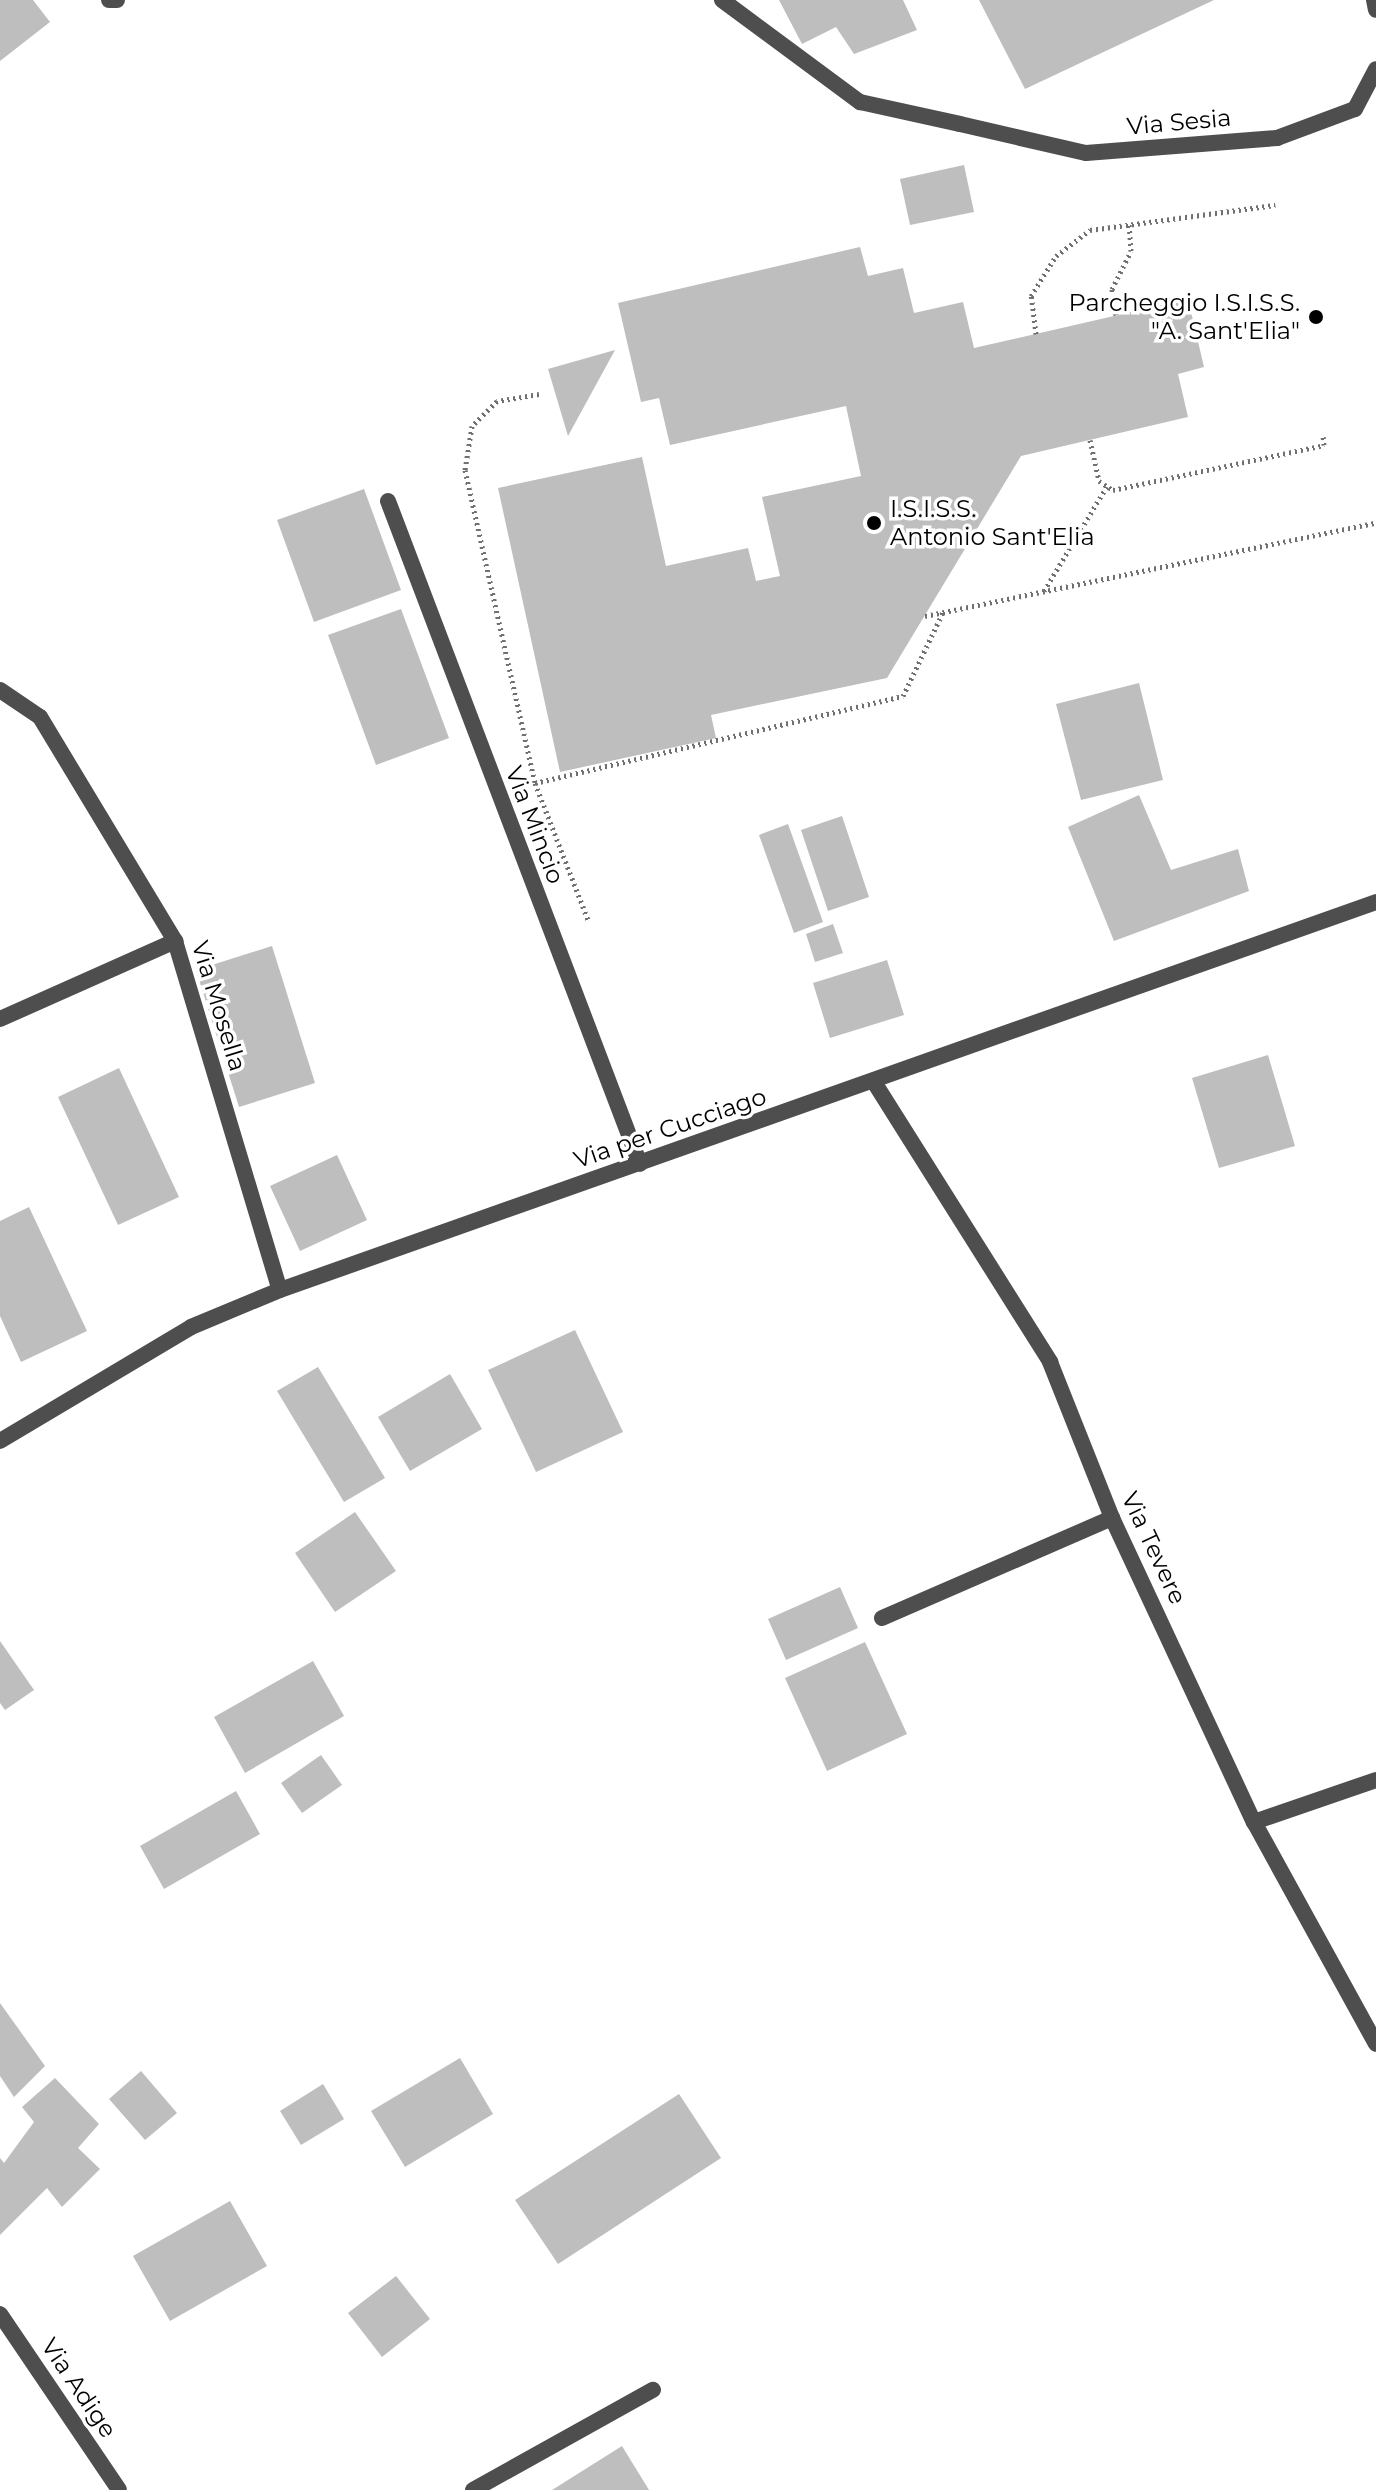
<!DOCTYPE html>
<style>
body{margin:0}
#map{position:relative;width:1376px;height:2490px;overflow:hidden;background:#fff;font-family:Montserrat,sans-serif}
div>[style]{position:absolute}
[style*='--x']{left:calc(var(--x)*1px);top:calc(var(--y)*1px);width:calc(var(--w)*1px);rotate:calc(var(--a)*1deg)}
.building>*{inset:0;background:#bebebe}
.path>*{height:5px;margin-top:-2.5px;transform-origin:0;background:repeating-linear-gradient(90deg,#707070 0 2px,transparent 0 6px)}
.lane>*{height:16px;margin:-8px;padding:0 8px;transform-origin:8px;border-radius:8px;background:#4e4e4e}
.street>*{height:16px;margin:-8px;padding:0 8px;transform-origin:8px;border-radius:8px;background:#4e4e4e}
.dots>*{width:22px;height:22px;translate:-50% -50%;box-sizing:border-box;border:4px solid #fff;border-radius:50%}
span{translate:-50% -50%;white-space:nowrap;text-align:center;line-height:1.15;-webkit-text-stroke:7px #fff;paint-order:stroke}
.street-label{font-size:24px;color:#000}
.poi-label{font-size:24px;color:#000}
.right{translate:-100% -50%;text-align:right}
.left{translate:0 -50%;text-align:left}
</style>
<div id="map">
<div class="building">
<div style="clip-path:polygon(0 0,33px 0,50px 22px,0 61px)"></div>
<div style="clip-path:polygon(779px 0,903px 0,917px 30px,854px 54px,836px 27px,802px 44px)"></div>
<div style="clip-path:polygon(979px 0,1214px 0,1025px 89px)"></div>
<div style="clip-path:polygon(964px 165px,974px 212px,910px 225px,900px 179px)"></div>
<div style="clip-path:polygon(860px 247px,868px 276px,903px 268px,914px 313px,963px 302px,974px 348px,1188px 299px,1204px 367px,1178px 374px,1188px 417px,1021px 456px,887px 678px,711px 715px,716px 738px,560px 772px,498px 488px,642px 457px,666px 566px,748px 548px,756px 581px,780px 576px,762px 497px,861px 476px,846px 406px,670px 445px,659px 398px,641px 402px,618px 303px)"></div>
<div style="clip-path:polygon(615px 350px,568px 436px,548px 369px)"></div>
<div style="clip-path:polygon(364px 489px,401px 590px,314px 622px,277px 520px)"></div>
<div style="clip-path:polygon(401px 609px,449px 738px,376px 765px,328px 635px)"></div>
<div style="clip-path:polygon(1139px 683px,1163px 780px,1081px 800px,1056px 704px)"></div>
<div style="clip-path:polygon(1139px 795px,1171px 870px,1238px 849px,1249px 891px,1114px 941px,1068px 827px)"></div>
<div style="clip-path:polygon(842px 816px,869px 897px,828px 911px,801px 830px)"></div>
<div style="clip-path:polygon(788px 824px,823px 922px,794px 933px,759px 835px)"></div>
<div style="clip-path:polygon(833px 924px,843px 953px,815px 962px,806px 934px)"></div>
<div style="clip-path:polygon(272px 946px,315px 1083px,239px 1107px,196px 970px)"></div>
<div style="clip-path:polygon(887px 960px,904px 1015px,830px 1038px,813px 983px)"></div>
<div style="clip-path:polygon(1268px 1055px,1295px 1146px,1219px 1168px,1192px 1078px)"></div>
<div style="clip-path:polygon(119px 1068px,179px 1197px,118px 1225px,58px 1097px)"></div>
<div style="clip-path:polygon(337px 1155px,367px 1220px,300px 1251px,270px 1186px)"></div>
<div style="clip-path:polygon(29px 1207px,87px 1331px,21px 1362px,0 1316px,0 1221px)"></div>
<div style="clip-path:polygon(575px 1330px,623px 1432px,536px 1472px,488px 1370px)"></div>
<div style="clip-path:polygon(318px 1367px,385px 1478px,344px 1502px,277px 1391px)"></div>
<div style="clip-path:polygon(450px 1374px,482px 1429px,410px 1471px,378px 1417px)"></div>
<div style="clip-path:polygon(355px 1512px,396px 1571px,335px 1612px,295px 1553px)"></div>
<div style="clip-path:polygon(840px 1587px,858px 1628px,786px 1660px,768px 1619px)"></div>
<div style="clip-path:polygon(0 1641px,34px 1690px,5px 1710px,0 1703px)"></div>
<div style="clip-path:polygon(865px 1642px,907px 1734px,827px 1771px,785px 1678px)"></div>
<div style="clip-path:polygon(313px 1661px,344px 1716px,245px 1773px,214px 1717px)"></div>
<div style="clip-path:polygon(321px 1755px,342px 1785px,302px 1813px,281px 1783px)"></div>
<div style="clip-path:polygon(236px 1791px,260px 1834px,164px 1889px,140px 1846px)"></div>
<div style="clip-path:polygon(0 2003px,45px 2066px,14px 2097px,0 2076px)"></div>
<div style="clip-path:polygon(460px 2058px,493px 2114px,405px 2167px,371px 2111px)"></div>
<div style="clip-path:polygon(141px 2071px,177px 2113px,145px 2140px,109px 2099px)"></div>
<div style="clip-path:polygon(55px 2078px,99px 2124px,78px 2148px,100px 2169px,62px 2207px,47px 2188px,0 2235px,0 2158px,4px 2163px,34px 2122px,22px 2107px)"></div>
<div style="clip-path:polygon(323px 2084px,344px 2119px,301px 2145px,280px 2111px)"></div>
<div style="clip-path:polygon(679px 2094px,721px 2158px,558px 2264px,515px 2200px)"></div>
<div style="clip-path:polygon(230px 2201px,267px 2266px,170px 2321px,133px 2256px)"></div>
<div style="clip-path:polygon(396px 2276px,430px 2319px,382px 2357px,348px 2313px)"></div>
<div style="clip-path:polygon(622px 2446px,649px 2490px,552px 2490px)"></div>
</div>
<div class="path">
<div style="--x:1116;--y:315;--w:26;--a:-99"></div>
<div style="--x:1112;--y:289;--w:42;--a:-63.4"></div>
<div style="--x:1131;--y:251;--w:27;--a:-94"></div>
<div style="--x:1036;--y:334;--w:38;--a:-97"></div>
<div style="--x:1031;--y:296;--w:47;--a:-58"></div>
<div style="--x:1056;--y:256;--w:43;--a:-37.4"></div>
<div style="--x:1090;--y:230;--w:187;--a:-7.7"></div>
<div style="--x:539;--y:394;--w:43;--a:170.5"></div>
<div style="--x:497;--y:401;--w:35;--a:135"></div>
<div style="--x:472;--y:426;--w:45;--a:99"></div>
<div style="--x:465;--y:470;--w:321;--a:77.4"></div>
<div style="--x:535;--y:783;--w:149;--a:68.8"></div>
<div style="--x:1090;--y:440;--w:42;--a:77.6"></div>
<div style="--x:1099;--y:481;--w:17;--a:33"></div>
<div style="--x:1113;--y:490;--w:216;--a:-12"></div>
<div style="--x:1324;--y:445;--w:9;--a:-96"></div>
<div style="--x:1044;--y:591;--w:122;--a:-59"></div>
<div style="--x:925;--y:616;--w:460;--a:-11.7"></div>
<div style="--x:535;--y:783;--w:378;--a:-13.3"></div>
<div style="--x:903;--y:696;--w:93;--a:-64.5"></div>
</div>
<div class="lane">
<div style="--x:109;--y:0;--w:8;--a:0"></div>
<div style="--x:722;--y:0;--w:172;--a:36.5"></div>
<div style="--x:860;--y:102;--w:102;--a:12.4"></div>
</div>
<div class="street">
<div style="--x:1374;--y:0;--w:10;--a:79"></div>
<div style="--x:960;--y:124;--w:129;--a:13"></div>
<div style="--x:1086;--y:153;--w:192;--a:-4.5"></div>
<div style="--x:1277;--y:138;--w:83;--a:-20.4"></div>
<div style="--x:1355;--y:109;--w:45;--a:-62.3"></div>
<div style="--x:388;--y:501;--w:709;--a:69.19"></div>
<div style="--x:0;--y:690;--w:48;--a:34"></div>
<div style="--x:40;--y:717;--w:262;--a:58.9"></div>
<div style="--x:175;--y:941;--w:364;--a:73.3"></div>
<div style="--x:0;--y:1019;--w:192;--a:-24"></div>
<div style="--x:874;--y:1082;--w:331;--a:57.8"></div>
<div style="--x:1050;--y:1362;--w:168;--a:68.3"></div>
<div style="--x:1112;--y:1518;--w:336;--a:65"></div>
<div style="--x:1254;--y:1822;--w:253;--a:61.2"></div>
<div style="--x:0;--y:1441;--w:222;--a:-30.8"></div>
<div style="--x:191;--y:1327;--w:96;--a:-22.6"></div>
<div style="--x:280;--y:1290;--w:1163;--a:-19.49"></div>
<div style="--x:882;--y:1618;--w:251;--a:-23.5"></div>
<div style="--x:1254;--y:1822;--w:129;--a:-19"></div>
<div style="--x:0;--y:2314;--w:212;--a:55.9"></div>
<div style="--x:473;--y:2490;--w:206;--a:-29.1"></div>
</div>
<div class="dots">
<div style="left:1316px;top:317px;background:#000"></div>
<div style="left:874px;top:523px;background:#000"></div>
</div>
<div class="street-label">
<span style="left:1179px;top:122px;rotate:-5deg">Via Sesia</span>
<span style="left:535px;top:825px;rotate:69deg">Via Mincio</span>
<span style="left:219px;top:1006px;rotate:73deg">Via Mosella</span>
<span style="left:670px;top:1128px;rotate:-19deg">Via per Cucciago</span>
<span style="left:1154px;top:1548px;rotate:65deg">Via Tevere</span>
<span style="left:79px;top:2388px;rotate:56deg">Via Adige</span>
</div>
<div class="poi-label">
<span class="right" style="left:1300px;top:317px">Parcheggio I.S.I.S.S.<br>"A. Sant'Elia"</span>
<span class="left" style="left:890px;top:523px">I.S.I.S.S.<br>Antonio Sant'Elia</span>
</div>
</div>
